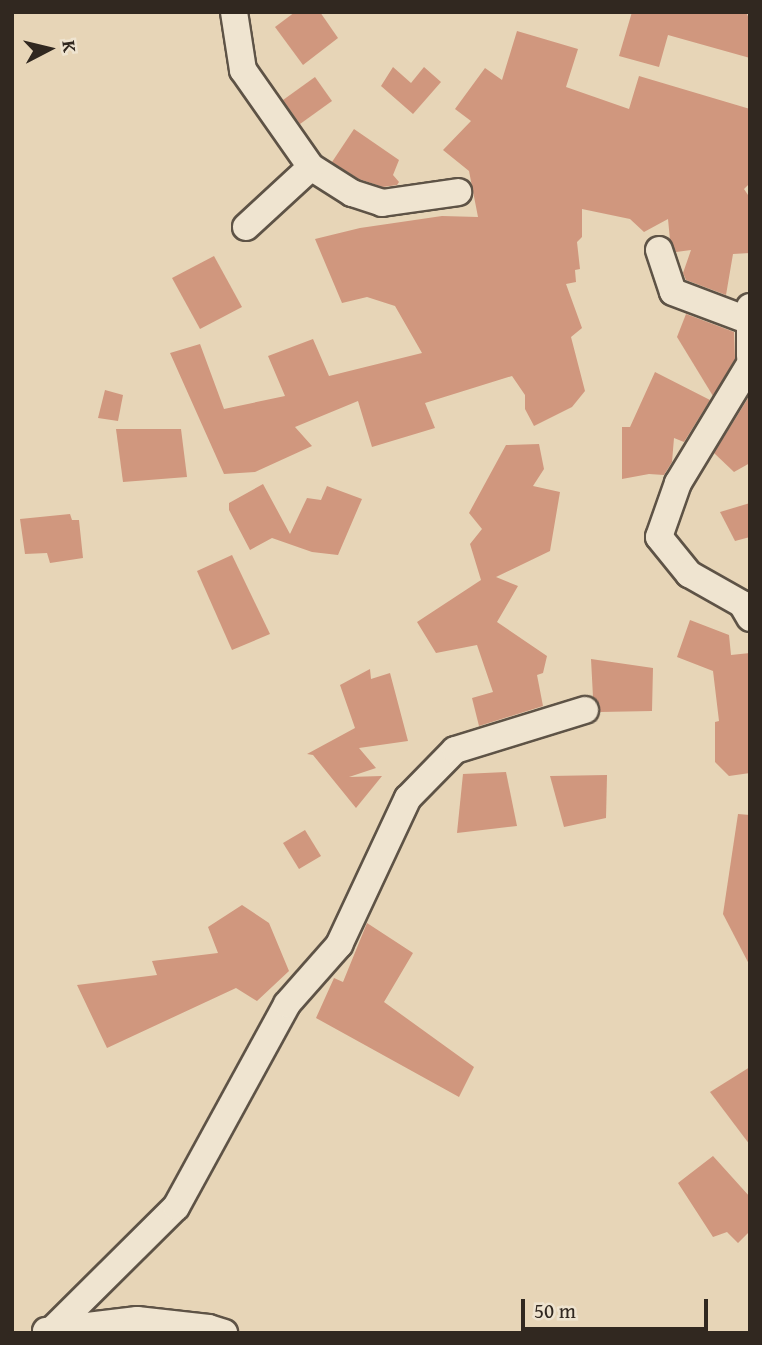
<!DOCTYPE html>
<style>
body{margin:0}
#map{position:relative;width:762px;height:1345px;overflow:hidden;background:#e7d5b7;font-family:"Gentium Book Plus",serif}
div>[style]{position:absolute}
[style*='--x']{left:calc(var(--x)*1px);top:calc(var(--y)*1px);width:calc(var(--w)*1px);rotate:calc(var(--a)*1deg)}
.building>*{inset:0;background:#d0977e}
.roads{filter:drop-shadow(2px 0 #5e5346) drop-shadow(-2px 0 #5e5346) drop-shadow(0 2px #5e5346) drop-shadow(0 -2px #5e5346)}
.minor>*{height:26px;margin:-13px;padding:0 13px;transform-origin:13px;border-radius:13px;background:#efe4d0}
span{translate:-50% -50%;white-space:nowrap;text-align:center;line-height:1.15;-webkit-text-stroke:7px #efe4d0;paint-order:stroke}
.frame{position:absolute;inset:0;border:14px solid #312820;pointer-events:none}
.north{position:absolute;left:14px;top:14px;width:70px;height:70px;-webkit-text-stroke:5px #efe4d0;paint-order:stroke;rotate:83deg;font-size:19px;font-weight:700;line-height:28px;text-align:center;color:#312820}
.north::after{content:'';display:block;margin:auto;width:24px;height:32px;background:#312820;clip-path:polygon(50% 0,100% 100%,50% 72%,0 100%)}
.scale{position:absolute;left:521px;top:1299px;width:187px;height:32px;box-sizing:border-box;border:4px solid #312820;border-top:0;padding-left:9px;font-size:21px;line-height:24px;white-space:nowrap;color:#312820;-webkit-text-stroke:5px #efe4d0;paint-order:stroke}
</style>
<div id="map">
<div class="building">
<div style="clip-path:polygon(295px 12px,320px 12px,338px 38px,303px 65px,275px 27px)"></div>
<div style="clip-path:polygon(632px 12px,746px 12px,750px 21px,750px 58px,668px 35px,659px 67px,619px 56px)"></div>
<div style="clip-path:polygon(517px 31px,578px 49px,566px 87px,629px 109px,639px 76px,750px 109px,750px 183px,744px 189px,750px 198px,750px 253px,733px 254px,726px 295px,686px 280px,683px 273px,691px 250px,676px 252px,670px 240px,668px 219px,644px 232px,630px 219px,582px 209px,582px 237px,577px 242px,580px 269px,575px 270px,576px 282px,566px 284px,582px 328px,571px 337px,585px 391px,572px 407px,534px 426px,525px 409px,525px 395px,512px 376px,425px 403px,435px 428px,372px 447px,358px 401px,295px 427px,312px 446px,255px 472px,224px 474px,170px 353px,200px 344px,224px 409px,285px 396px,268px 356px,313px 339px,329px 376px,422px 353px,395px 306px,367px 297px,342px 303px,315px 239px,360px 228px,442px 216px,478px 217px,469px 171px,443px 150px,471px 121px,455px 109px,485px 68px,502px 80px)"></div>
<div style="clip-path:polygon(393px 67px,411px 83px,424px 67px,441px 82px,413px 114px,381px 86px)"></div>
<div style="clip-path:polygon(315px 77px,332px 101px,300px 124px,283px 100px)"></div>
<div style="clip-path:polygon(354px 129px,399px 160px,393px 175px,399px 182px,397px 185px,383px 187px,359px 179px,332px 162px)"></div>
<div style="clip-path:polygon(214px 256px,242px 307px,200px 329px,172px 278px)"></div>
<div style="clip-path:polygon(686px 314px,734px 332px,735px 359px,713px 396px,677px 337px)"></div>
<div style="clip-path:polygon(655px 372px,710px 400px,684px 442px,674px 438px,672px 462px,664px 475px,649px 474px,622px 479px,622px 427px,630px 427px)"></div>
<div style="clip-path:polygon(105px 390px,123px 395px,118px 421px,98px 418px)"></div>
<div style="clip-path:polygon(750px 395px,750px 463px,734px 472px,714px 453px)"></div>
<div style="clip-path:polygon(116px 429px,181px 429px,187px 477px,123px 482px)"></div>
<div style="clip-path:polygon(539px 444px,544px 469px,533px 486px,560px 492px,550px 551px,496px 577px,518px 586px,497px 622px,547px 656px,543px 673px,537px 675px,543px 706px,479px 726px,472px 698px,493px 692px,477px 645px,436px 653px,417px 622px,481px 580px,470px 544px,482px 529px,469px 513px,506px 445px)"></div>
<div style="clip-path:polygon(263px 484px,290px 534px,307px 498px,321px 500px,327px 486px,362px 499px,338px 555px,312px 552px,272px 538px,250px 550px,229px 510px,229px 503px)"></div>
<div style="clip-path:polygon(750px 503px,750px 537px,735px 541px,720px 512px)"></div>
<div style="clip-path:polygon(70px 514px,72px 520px,79px 520px,83px 558px,50px 563px,47px 553px,25px 554px,20px 519px)"></div>
<div style="clip-path:polygon(232px 555px,270px 634px,232px 650px,197px 571px)"></div>
<div style="clip-path:polygon(690px 620px,729px 635px,731px 655px,750px 653px,750px 773px,729px 776px,715px 762px,715px 722px,719px 721px,713px 671px,677px 657px)"></div>
<div style="clip-path:polygon(591px 659px,653px 668px,652px 711px,600px 712px,600px 705px,593px 697px)"></div>
<div style="clip-path:polygon(370px 669px,371px 679px,390px 673px,408px 741px,359px 748px,376px 768px,349px 777px,382px 776px,356px 808px,313px 755px,307px 754px,355px 728px,340px 685px)"></div>
<div style="clip-path:polygon(506px 772px,517px 826px,457px 833px,463px 774px)"></div>
<div style="clip-path:polygon(607px 775px,606px 818px,564px 827px,550px 776px)"></div>
<div style="clip-path:polygon(738px 814px,750px 815px,750px 966px,723px 914px)"></div>
<div style="clip-path:polygon(305px 830px,321px 856px,299px 869px,283px 843px)"></div>
<div style="clip-path:polygon(242px 905px,269px 923px,289px 971px,257px 1001px,236px 988px,107px 1048px,77px 985px,157px 975px,152px 961px,218px 953px,208px 927px)"></div>
<div style="clip-path:polygon(367px 923px,413px 953px,384px 1002px,474px 1067px,459px 1097px,316px 1018px,334px 978px,343px 982px)"></div>
<div style="clip-path:polygon(750px 1067px,750px 1145px,710px 1092px)"></div>
<div style="clip-path:polygon(713px 1156px,750px 1197px,750px 1231px,738px 1243px,727px 1232px,713px 1237px,678px 1183px)"></div>
</div>
<div class="roads">
<div class="minor">
<div style="--x:234;--y:12;--w:59;--a:81.2"></div>
<div style="--x:243;--y:70;--w:118;--a:55"></div>
<div style="--x:311;--y:167;--w:49;--a:32.4"></div>
<div style="--x:352;--y:193;--w:32;--a:18"></div>
<div style="--x:382;--y:203;--w:77;--a:-8.2"></div>
<div style="--x:246;--y:227;--w:88;--a:-42.7"></div>
<div style="--x:659;--y:250;--w:44;--a:71.6"></div>
<div style="--x:673;--y:292;--w:79;--a:20.7"></div>
<div style="--x:750;--y:307;--w:49;--a:90"></div>
<div style="--x:750;--y:364;--w:139;--a:121.2"></div>
<div style="--x:678;--y:483;--w:57;--a:109.4"></div>
<div style="--x:659;--y:537;--w:48;--a:51"></div>
<div style="--x:689;--y:574;--w:61;--a:29.5"></div>
<div style="--x:742;--y:604;--w:16;--a:60"></div>
<div style="--x:46;--y:1331;--w:92;--a:-6.9"></div>
<div style="--x:137;--y:1320;--w:72;--a:6.3"></div>
<div style="--x:209;--y:1328;--w:16;--a:18"></div>
<div style="--x:51;--y:1331;--w:176;--a:-44.8"></div>
<div style="--x:176;--y:1207;--w:231;--a:-61.3"></div>
<div style="--x:287;--y:1004;--w:79;--a:-48.6"></div>
<div style="--x:339;--y:945;--w:162;--a:-64.9"></div>
<div style="--x:408;--y:798;--w:67;--a:-45.6"></div>
<div style="--x:455;--y:750;--w:136;--a:-17.1"></div>
</div>
</div>
<div class="frame"></div>
<div class="north">K</div>
<div class="scale">50 m</div>
</div>
